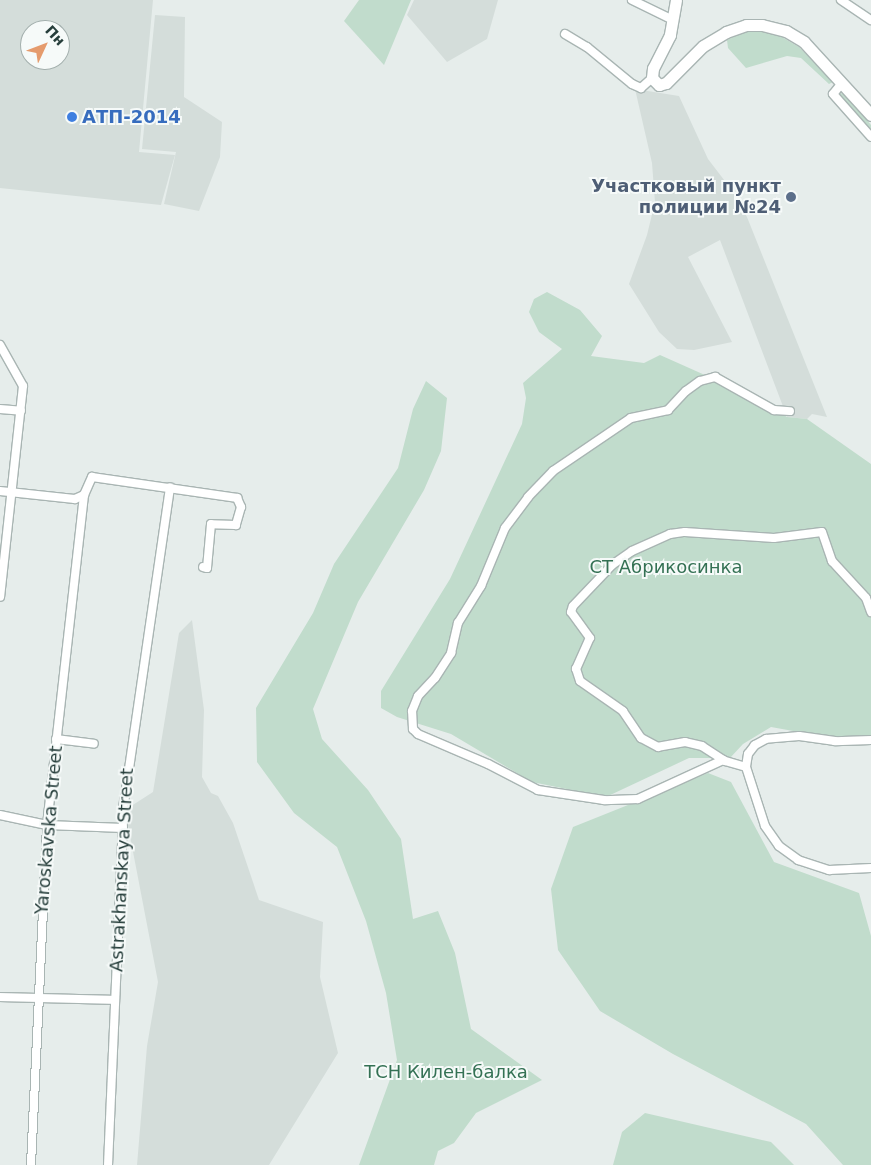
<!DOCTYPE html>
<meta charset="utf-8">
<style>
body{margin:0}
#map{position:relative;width:871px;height:1165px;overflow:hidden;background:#e6edeb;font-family:"DejaVu Sans",sans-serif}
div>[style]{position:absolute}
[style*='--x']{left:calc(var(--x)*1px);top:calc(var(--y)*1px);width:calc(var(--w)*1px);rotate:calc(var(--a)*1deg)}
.built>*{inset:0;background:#d4ddda}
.green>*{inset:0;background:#c1dccc}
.roads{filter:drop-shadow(1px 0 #a9b5b3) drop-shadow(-1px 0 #a9b5b3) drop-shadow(0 1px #a9b5b3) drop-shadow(0 -1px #a9b5b3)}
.street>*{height:8px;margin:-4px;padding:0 4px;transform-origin:4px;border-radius:4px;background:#fff}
.secondary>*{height:11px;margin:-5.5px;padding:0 5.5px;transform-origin:5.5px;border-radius:5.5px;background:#fff}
.dots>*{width:14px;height:14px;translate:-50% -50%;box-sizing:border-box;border:2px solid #f6faf9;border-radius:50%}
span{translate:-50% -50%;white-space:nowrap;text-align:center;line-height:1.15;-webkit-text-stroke:4px #f6faf9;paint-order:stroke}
.shop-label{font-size:18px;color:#366cbe;font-weight:700}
.left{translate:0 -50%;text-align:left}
.service-label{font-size:18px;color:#4e5e75;font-weight:700}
.right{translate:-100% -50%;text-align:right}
.park-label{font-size:18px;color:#347154}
.street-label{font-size:18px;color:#263e3b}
.north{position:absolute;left:20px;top:20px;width:50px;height:50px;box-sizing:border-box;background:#f6faf9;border:1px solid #a3afad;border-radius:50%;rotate:47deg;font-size:14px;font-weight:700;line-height:20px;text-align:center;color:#263e3b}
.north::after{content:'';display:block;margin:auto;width:18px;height:22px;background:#e59b6d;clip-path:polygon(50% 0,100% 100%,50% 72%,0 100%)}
</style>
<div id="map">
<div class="built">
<div style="clip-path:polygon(evenodd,0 0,153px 0,139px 152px,175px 155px,161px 205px,0 188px,0 0,30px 30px,60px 30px,60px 60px,30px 60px,30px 30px)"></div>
<div style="clip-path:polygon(414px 0,498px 0,487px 39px,447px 62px,407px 15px)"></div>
<div style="clip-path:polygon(155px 15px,185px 17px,184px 97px,222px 122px,220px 157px,199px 211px,164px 204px,176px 152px,142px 149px)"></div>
<div style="clip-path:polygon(635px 89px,679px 96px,708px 159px,731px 189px,747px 217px,827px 417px,812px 414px,807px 419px,787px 417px,720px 240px,688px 257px,732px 342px,694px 350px,677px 349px,659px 332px,629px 284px,647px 235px,655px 202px,652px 163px)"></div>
<div style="clip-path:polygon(192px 620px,204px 710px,202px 777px,211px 793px,218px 796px,233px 823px,259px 900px,323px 922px,320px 977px,338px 1053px,269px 1165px,137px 1165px,147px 1046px,158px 982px,125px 810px,153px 792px,179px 633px)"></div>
</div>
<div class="green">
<div style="clip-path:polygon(359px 0,411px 0,384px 65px,344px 21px)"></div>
<div style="clip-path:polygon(761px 31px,775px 33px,799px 47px,833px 82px,829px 84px,801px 58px,787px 56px,746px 68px,728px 48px,727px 40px,744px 32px)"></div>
<div style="clip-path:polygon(839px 93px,845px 94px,871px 125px,871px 134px,837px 95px)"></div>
<div style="clip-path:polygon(547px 292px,580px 310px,602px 336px,591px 356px,644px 363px,660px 355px,752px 396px,787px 417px,807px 419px,871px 464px,871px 735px,843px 740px,771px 727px,743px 744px,730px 758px,689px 758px,606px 797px,532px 782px,451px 734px,397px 717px,381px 708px,381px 691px,450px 579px,522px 424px,526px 398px,523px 383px,562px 349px,539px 332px,529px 312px,534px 299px)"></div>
<div style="clip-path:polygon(426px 381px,447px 398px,441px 451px,424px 490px,358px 602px,313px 709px,322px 739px,368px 790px,401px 839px,413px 919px,438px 911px,455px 953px,471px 1029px,542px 1080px,476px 1113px,454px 1143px,438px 1151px,434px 1165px,359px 1165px,397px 1060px,386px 993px,366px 921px,337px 847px,294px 813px,257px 762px,256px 708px,313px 613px,334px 564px,398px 468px,413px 409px)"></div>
<div style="clip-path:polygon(708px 773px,731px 782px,774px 862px,859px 893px,871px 936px,871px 1165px,843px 1165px,806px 1124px,673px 1054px,600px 1011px,558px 950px,551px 889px,573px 827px)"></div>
<div style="clip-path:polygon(645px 1113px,771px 1142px,794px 1165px,613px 1165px,622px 1132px)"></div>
</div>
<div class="roads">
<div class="street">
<div style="--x:632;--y:0;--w:46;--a:26"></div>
<div style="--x:841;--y:0;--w:36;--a:34"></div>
<div style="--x:565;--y:34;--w:26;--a:31"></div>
<div style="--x:587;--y:47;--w:58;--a:39.4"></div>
<div style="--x:632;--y:84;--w:10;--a:24"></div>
<div style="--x:641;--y:88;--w:15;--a:-42"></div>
<div style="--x:842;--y:83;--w:14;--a:129"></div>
<div style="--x:833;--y:94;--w:57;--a:48.5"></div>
<div style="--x:0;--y:345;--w:47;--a:60.7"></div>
<div style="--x:23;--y:386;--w:212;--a:96.2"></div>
<div style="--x:0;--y:409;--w:21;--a:5"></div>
<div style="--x:0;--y:491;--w:75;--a:6.1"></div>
<div style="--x:75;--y:499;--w:10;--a:-24"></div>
<div style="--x:84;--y:495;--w:20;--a:-66"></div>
<div style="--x:92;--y:477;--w:147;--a:8.2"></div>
<div style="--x:237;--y:498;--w:10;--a:66"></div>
<div style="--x:241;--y:507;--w:19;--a:106"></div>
<div style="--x:236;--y:525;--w:25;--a:-178"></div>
<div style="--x:211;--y:524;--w:44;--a:95.2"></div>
<div style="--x:207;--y:568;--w:4;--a:-166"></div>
<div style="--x:56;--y:739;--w:38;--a:7"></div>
<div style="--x:871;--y:740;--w:36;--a:178"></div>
<div style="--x:835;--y:741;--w:36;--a:-172"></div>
<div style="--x:799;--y:736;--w:33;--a:175"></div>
<div style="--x:766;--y:739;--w:13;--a:151"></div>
<div style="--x:755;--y:745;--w:11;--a:128"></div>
<div style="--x:748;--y:754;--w:13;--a:99"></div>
<div style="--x:746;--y:767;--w:62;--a:72.1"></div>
<div style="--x:765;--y:826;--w:24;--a:55"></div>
<div style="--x:779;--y:846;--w:24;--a:36"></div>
<div style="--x:798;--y:860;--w:33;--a:18"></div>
<div style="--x:829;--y:870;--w:42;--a:-2.7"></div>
<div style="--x:723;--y:760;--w:94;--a:155.4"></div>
<div style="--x:638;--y:799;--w:34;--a:178"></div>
<div style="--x:604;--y:800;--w:67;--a:-171.4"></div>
<div style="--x:538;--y:790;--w:56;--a:-152.5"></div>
<div style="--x:488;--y:764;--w:76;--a:-156.8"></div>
<div style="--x:418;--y:734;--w:7;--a:-135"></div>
<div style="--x:413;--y:729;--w:18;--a:-93"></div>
<div style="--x:412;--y:711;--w:16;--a:-68"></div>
<div style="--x:418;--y:696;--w:25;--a:-47"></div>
<div style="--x:435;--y:678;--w:30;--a:-57"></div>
<div style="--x:451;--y:653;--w:31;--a:-77"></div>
<div style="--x:458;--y:623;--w:44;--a:-58.1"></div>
<div style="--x:481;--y:586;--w:63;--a:-67.5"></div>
<div style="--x:505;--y:528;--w:39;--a:-53"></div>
<div style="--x:528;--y:497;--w:36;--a:-46"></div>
<div style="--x:553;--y:471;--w:94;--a:-34.2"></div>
<div style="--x:631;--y:418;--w:38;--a:-12"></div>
<div style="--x:668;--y:410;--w:26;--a:-47"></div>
<div style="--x:686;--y:391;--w:17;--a:-36"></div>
<div style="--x:700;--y:381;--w:16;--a:-15"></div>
<div style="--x:715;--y:377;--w:68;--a:29.2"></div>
<div style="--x:774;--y:410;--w:16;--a:4"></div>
<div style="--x:746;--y:767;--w:22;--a:-164"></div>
<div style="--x:725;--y:761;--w:27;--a:-147"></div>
<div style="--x:702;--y:746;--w:17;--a:-167"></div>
<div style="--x:685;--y:742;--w:27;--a:170"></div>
<div style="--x:658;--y:747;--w:19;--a:-152"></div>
<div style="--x:641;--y:738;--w:32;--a:-124"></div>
<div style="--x:623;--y:711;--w:52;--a:-145.1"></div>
<div style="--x:580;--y:681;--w:13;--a:-108"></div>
<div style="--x:576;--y:669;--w:34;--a:-66"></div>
<div style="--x:590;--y:638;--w:32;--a:-126"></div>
<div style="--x:571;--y:612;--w:6;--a:-72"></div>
<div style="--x:573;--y:606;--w:57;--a:-46.4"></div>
<div style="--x:612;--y:565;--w:24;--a:-35"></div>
<div style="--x:632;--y:551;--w:42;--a:-24.1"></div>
<div style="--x:670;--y:534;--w:15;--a:-8"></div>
<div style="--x:685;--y:532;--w:89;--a:3.9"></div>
<div style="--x:774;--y:538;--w:48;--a:-7.1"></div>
<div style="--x:822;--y:532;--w:31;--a:71"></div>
<div style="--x:832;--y:561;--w:50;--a:47.4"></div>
<div style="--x:866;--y:598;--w:15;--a:70"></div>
<div style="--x:0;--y:815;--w:48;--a:12"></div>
<div style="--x:47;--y:825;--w:76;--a:2.3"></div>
<div style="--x:0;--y:997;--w:115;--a:1.5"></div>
<div style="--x:31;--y:1165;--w:340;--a:-87.3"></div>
<div style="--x:47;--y:825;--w:332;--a:-83.6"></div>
<div style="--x:108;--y:1165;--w:362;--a:-87.5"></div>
<div style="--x:124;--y:803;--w:319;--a:-81.7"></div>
</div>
<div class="secondary">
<div style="--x:676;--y:0;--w:36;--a:100"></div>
<div style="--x:670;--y:35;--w:37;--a:117"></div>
<div style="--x:653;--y:68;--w:10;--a:96"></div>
<div style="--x:652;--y:78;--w:10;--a:45"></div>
<div style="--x:659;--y:85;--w:7;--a:-16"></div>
<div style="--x:666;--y:83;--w:52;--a:-45"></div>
<div style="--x:703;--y:46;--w:27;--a:-31"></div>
<div style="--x:726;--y:32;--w:21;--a:-19"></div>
<div style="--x:746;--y:25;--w:16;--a:0"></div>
<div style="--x:762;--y:25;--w:25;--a:14"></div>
<div style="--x:786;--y:31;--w:21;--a:31"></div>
<div style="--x:804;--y:42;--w:99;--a:47.5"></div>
</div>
</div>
<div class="dots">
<div style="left:72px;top:117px;background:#3f7fe0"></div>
<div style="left:791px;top:197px;background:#5c6f8a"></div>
</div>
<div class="shop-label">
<span class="left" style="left:82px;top:117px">АТП-2014</span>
</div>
<div class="service-label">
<span class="right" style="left:781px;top:197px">Участковый пункт<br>полиции №24</span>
</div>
<div class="park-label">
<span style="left:666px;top:567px">СТ Абрикосинка</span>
<span style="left:446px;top:1072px">ТСН Килен-балка</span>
</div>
<div class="street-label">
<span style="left:49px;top:830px;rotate:-85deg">Yaroskavska Street</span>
<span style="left:122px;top:870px;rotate:-87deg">Astrakhanskaya Street</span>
</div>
<div class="north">Пн</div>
</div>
